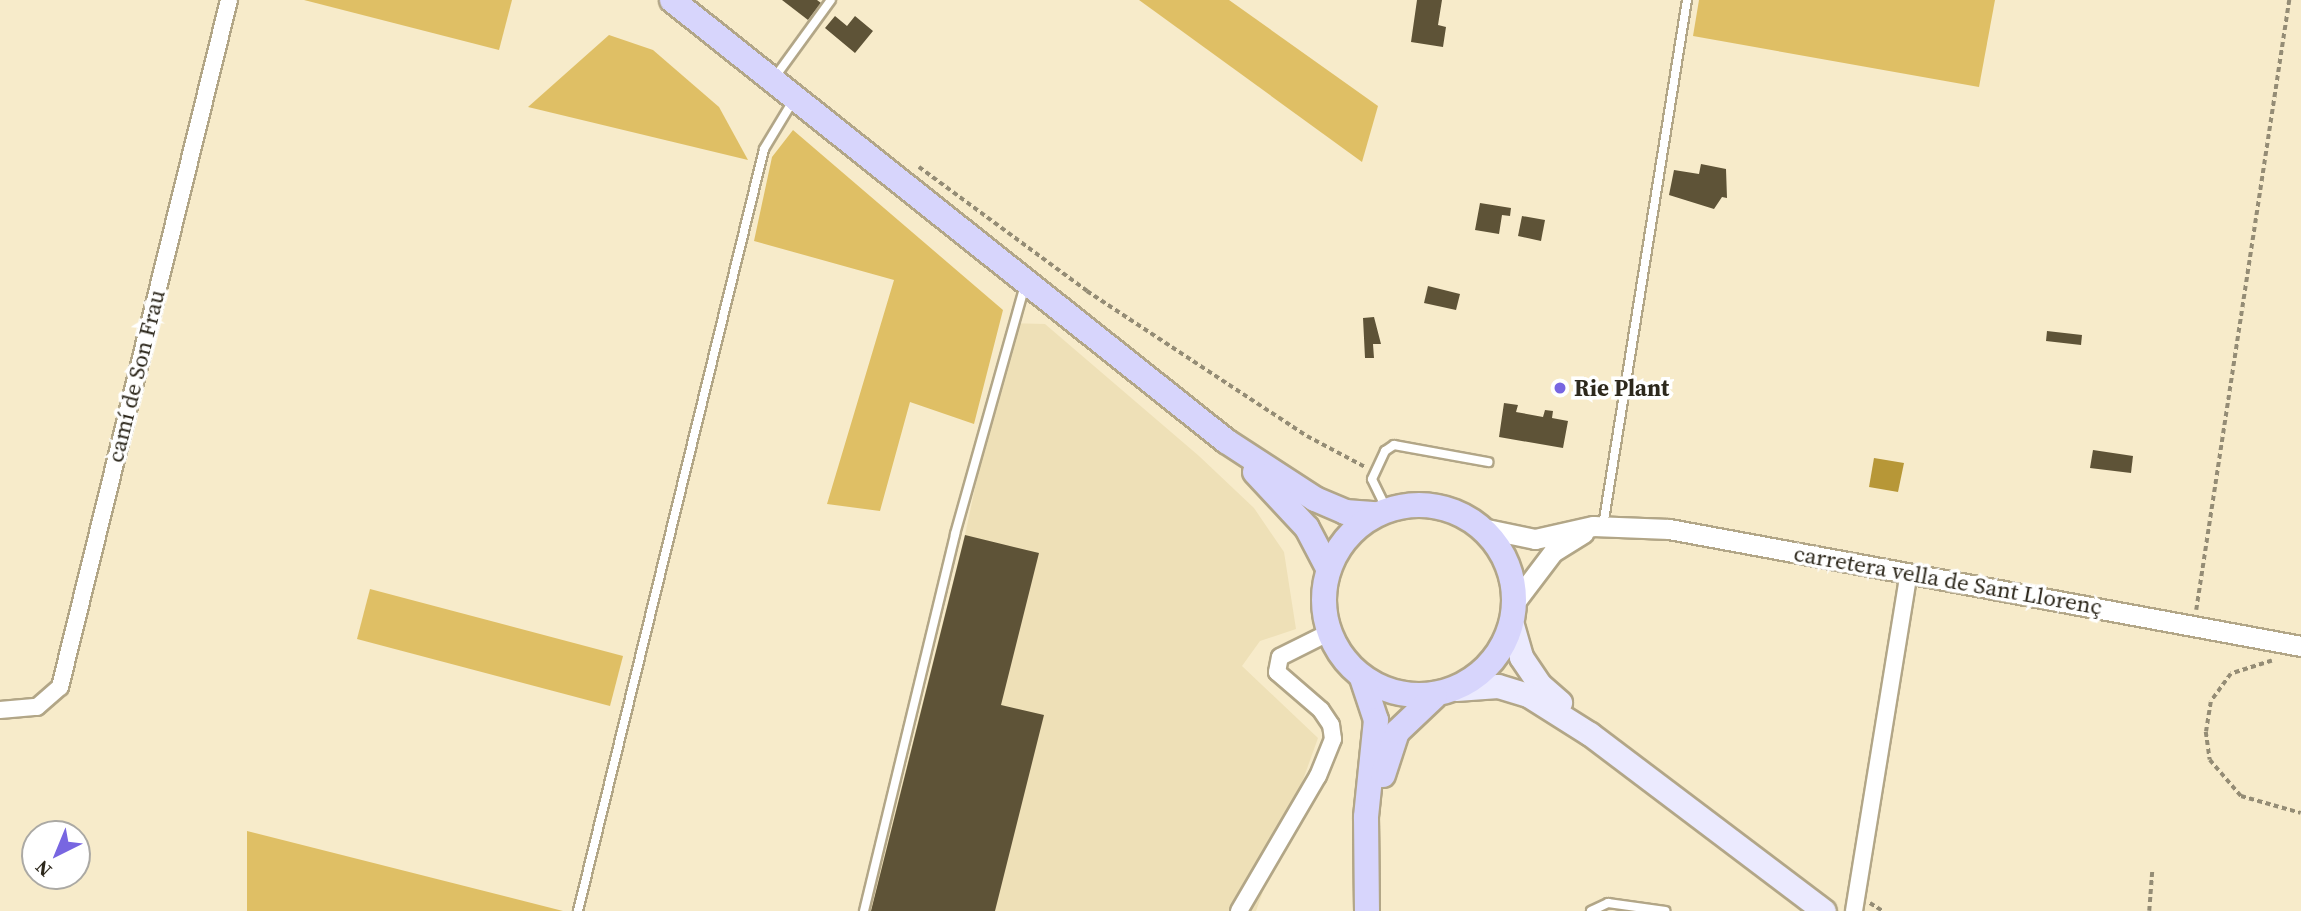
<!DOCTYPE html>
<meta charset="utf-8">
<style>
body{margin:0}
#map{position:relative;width:2301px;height:911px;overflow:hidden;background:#f7ebca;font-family:"Source Serif 4",serif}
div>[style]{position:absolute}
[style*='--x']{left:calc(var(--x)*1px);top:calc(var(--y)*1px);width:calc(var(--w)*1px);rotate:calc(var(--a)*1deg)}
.built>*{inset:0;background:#eee0b7}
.green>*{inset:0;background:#dfbf65}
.water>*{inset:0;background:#b79737}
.building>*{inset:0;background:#5e5337}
.path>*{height:3.5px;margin-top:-1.75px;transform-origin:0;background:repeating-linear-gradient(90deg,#948c75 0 5px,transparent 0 8.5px)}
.roads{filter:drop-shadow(2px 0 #b2a687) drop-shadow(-2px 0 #b2a687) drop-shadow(0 2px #b2a687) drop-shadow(0 -2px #b2a687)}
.service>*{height:8px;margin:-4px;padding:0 4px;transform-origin:4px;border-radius:4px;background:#fff}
.minor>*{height:16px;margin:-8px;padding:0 8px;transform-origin:8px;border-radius:8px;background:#fff}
.tertiary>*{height:19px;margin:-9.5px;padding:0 9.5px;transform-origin:9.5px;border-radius:9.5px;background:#fff}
.secondary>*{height:23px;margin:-11.5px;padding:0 11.5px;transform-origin:11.5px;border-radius:11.5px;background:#ebeafe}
.primary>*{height:24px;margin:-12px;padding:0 12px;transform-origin:12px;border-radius:12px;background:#d7d5fc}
.primary>.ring{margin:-12px;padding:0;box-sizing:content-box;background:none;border:24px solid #d7d5fc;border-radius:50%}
.dots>*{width:19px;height:19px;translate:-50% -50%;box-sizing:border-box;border:4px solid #fff;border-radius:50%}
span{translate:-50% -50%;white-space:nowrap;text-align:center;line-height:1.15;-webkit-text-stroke:7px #fff;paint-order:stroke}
.street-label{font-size:23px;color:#2d281c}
.poi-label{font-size:23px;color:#2d281c;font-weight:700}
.left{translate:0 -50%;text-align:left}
.north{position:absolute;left:21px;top:820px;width:70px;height:70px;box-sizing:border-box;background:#fff;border:2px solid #aba9a4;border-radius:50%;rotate:223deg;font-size:19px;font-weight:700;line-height:28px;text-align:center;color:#2d281c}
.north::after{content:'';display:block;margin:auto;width:24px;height:32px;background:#7866e1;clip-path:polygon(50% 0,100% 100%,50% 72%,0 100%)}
</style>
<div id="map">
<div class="built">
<div style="clip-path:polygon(1010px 323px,1045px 324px,1199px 456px,1254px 508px,1284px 552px,1296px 629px,1260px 641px,1242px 666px,1318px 738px,1256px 911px,870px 911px,965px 535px)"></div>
</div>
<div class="green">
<div style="clip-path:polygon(304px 0,512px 0,499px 50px)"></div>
<div style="clip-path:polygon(1139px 0,1229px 0,1378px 106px,1362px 162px)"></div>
<div style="clip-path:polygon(1699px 0,1995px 0,1979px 87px,1693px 36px)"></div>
<div style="clip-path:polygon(609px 35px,653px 50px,719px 107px,748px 160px,528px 107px)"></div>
<div style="clip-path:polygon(793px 130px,1003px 310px,974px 424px,910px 402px,880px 511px,827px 504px,894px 280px,754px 241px,772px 157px)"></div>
<div style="clip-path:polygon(370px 589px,623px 656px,610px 706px,357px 639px)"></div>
<div style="clip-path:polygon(247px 831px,563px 911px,247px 911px)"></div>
</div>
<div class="water">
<div style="clip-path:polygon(1874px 458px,1904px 463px,1898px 492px,1869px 487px)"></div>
</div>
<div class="building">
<div style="clip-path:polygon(782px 0,817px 0,821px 3px,808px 20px)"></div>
<div style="clip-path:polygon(1417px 0,1442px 0,1438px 25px,1446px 27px,1443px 47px,1411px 42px)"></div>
<div style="clip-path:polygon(835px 16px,847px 26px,855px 16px,873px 31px,855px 53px,825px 28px)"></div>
<div style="clip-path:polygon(1701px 164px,1726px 169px,1727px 198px,1722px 197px,1714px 209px,1669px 195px,1674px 170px,1699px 174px)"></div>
<div style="clip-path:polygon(1480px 203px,1511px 208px,1510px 216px,1502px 215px,1499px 234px,1475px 230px)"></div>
<div style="clip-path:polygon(1522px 216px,1545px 220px,1541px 241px,1518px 236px)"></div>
<div style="clip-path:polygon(1428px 286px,1460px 294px,1456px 310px,1424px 303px)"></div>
<div style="clip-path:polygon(1374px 317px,1381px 344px,1373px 344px,1374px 358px,1365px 358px,1363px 318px)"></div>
<div style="clip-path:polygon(2047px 331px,2082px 335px,2081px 345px,2046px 341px)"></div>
<div style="clip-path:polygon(1504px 403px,1518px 405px,1516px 412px,1543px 417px,1545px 410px,1553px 411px,1552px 418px,1568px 421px,1563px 448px,1499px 437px)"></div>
<div style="clip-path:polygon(2093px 450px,2133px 456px,2131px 473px,2090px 468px)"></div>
<div style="clip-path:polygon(965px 535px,1039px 553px,1001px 705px,1044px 715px,995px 911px,871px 911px)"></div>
</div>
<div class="path">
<div style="--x:919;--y:167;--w:209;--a:36.4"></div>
<div style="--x:1087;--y:291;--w:263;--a:33.4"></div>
<div style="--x:1307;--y:436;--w:66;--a:28.1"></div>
<div style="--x:2196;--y:610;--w:617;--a:-81.33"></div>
<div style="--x:2272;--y:661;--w:43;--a:162.4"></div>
<div style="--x:2231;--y:674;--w:34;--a:126"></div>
<div style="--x:2211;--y:702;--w:30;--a:99"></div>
<div style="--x:2206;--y:732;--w:28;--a:82"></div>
<div style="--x:2210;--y:760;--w:48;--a:49.3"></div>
<div style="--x:2241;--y:796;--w:62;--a:15.8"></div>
<div style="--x:1870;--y:903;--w:15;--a:32"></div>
<div style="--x:2149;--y:911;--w:40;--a:-85.7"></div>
</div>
<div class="roads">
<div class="service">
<div style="--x:775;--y:77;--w:95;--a:-54"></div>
<div style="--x:1387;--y:510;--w:34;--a:-116"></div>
<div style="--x:1372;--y:479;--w:31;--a:-65"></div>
<div style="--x:1385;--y:451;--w:11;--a:-34"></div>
<div style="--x:1394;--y:445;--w:96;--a:10.3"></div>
<div style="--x:1603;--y:526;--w:533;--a:-80.93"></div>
<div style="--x:578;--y:911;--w:784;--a:-76.28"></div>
<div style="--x:764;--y:149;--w:56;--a:-58.9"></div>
<div style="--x:864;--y:911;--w:388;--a:-76.4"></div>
<div style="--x:955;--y:534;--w:259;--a:-74.3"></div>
<div style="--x:1591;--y:911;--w:19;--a:-25"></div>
<div style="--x:1608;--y:903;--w:58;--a:8"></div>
</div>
<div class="minor">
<div style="--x:0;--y:710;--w:37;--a:-5"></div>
<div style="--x:37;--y:707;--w:30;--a:-41"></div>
<div style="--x:60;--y:687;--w:707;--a:-76.18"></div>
<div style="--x:1239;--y:911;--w:156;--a:-59.7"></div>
<div style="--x:1318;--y:776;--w:40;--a:-68"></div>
<div style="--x:1333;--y:739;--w:14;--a:-98"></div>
<div style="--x:1331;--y:725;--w:18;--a:-124"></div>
<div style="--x:1321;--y:710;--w:58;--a:-139.2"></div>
<div style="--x:1277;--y:672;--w:15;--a:-79"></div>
<div style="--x:1280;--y:657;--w:54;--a:-26.6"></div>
<div style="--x:1854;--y:911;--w:342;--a:-80.8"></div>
</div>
<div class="tertiary">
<div style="--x:1482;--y:528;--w:54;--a:11.7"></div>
<div style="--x:1535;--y:539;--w:59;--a:-12.6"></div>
<div style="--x:1593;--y:526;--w:76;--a:2.3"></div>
<div style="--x:1669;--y:529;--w:643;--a:10.49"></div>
<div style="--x:1515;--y:602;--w:63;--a:-52.8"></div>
<div style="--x:1553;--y:552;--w:36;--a:-32"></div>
</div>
<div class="secondary">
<div style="--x:1512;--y:625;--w:33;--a:74"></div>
<div style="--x:1521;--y:657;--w:32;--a:56"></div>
<div style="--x:1539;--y:684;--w:28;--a:41"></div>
<div style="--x:1456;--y:689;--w:42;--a:-4.1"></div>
<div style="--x:1498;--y:686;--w:31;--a:17"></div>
<div style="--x:1528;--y:695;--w:73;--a:32.2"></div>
<div style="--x:1590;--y:734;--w:293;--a:37.1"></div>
</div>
<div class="primary">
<div style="--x:672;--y:0;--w:708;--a:38.52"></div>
<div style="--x:1226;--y:441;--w:106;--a:33.1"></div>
<div style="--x:1315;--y:499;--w:33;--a:23"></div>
<div style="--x:1345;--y:512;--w:31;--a:4"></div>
<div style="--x:1255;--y:472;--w:76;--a:47.1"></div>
<div style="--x:1307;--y:528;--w:45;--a:62.3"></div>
<div class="ring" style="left:1324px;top:505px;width:166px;height:166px"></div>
<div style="--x:1362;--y:678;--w:44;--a:71.6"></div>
<div style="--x:1376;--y:720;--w:98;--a:95.9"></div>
<div style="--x:1366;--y:817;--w:94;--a:89.4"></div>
<div style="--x:1383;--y:775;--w:45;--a:-72"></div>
<div style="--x:1397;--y:732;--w:52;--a:-43.5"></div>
</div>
</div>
<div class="dots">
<div style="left:1560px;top:388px;background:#7866e1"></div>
</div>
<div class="street-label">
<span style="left:136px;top:376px;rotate:-76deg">camí de Son Frau</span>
<span style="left:1948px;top:580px;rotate:10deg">carretera vella de Sant Llorenç</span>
</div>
<div class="poi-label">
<span class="left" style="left:1574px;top:388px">Rie Plant</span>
</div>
<div class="north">N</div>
</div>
